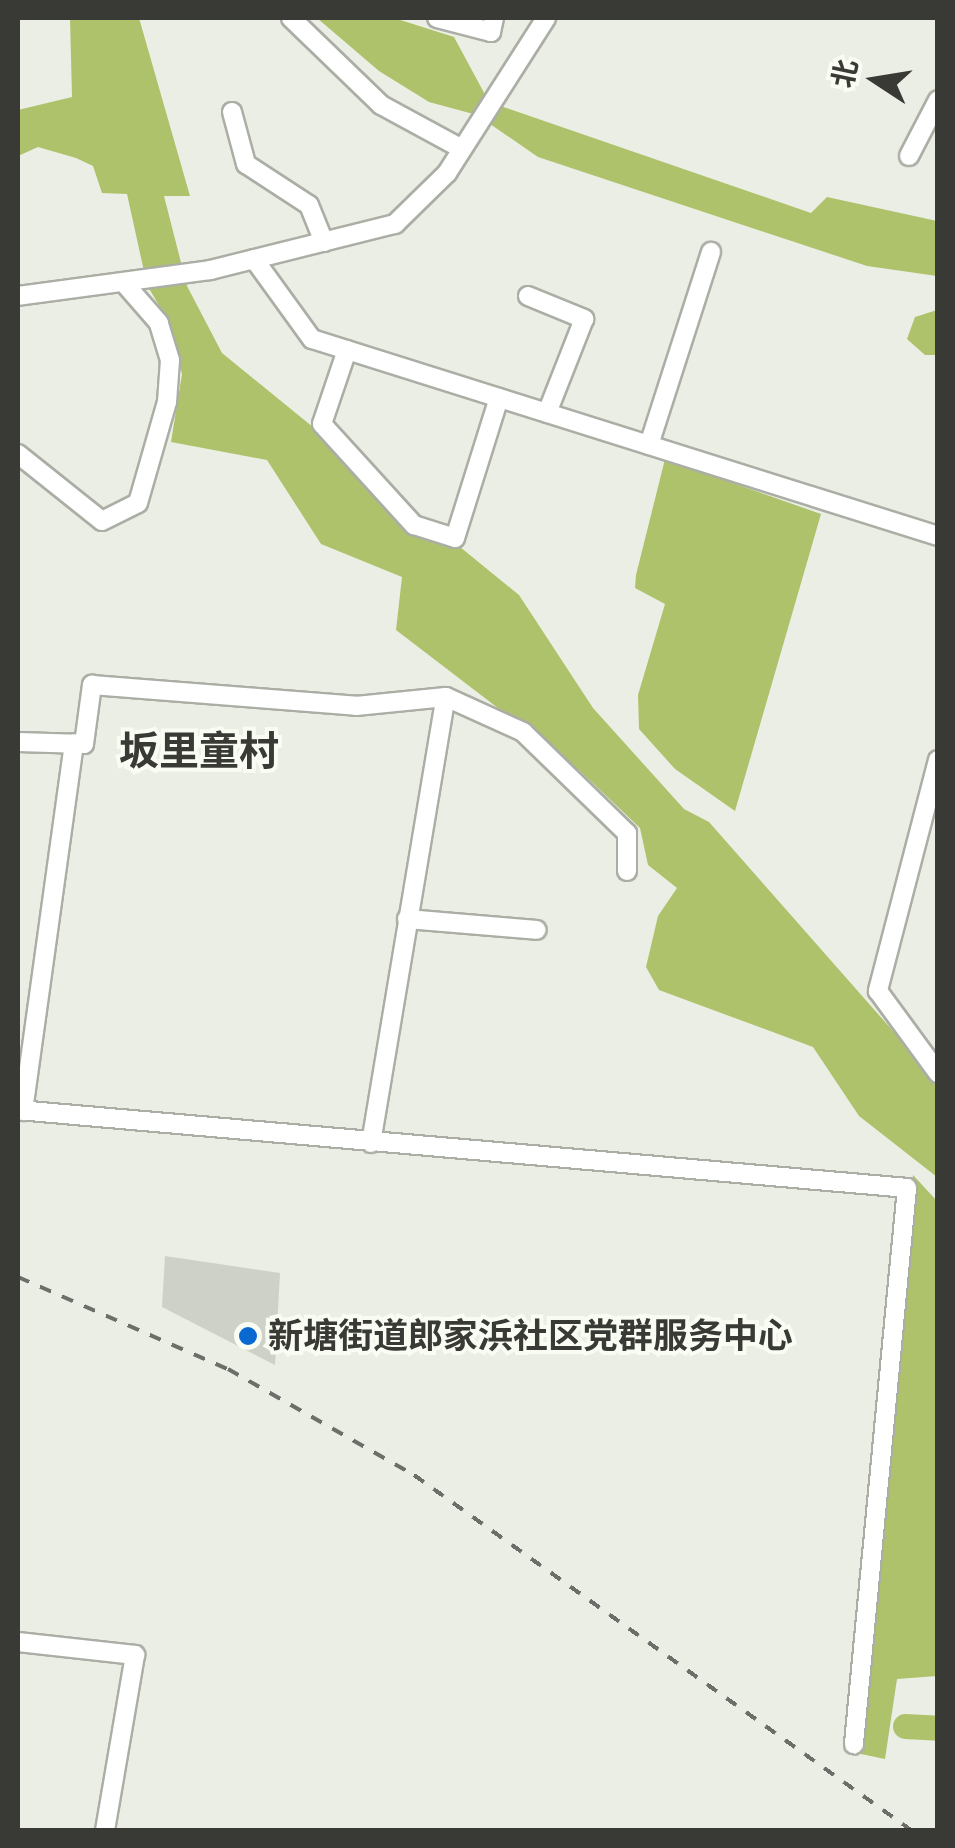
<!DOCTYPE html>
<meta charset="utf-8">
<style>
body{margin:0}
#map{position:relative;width:955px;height:1848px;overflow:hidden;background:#ebeee4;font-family:Jost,"Noto Sans SC",sans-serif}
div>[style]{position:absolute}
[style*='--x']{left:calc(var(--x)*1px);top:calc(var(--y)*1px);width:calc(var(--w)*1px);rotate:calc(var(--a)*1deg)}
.water>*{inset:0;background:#aec26b}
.river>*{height:25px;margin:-12.5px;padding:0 12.5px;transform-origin:12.5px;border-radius:12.5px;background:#aec26b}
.building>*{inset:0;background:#ced1c7}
.roads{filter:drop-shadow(2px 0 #abaea5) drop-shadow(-2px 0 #abaea5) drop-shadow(0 2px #abaea5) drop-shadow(0 -2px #abaea5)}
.minor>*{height:18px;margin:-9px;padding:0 9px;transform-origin:9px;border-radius:9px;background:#fff}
.rail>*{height:4px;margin-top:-2px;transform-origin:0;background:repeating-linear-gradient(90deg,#6d6e69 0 12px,transparent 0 24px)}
.dots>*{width:28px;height:28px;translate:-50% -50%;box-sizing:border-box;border:5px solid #f9fcf2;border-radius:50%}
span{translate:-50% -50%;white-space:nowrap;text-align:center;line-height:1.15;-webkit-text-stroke:8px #f9fcf2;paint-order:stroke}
.poi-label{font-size:35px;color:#393a36;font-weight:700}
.left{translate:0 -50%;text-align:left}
.quarter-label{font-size:40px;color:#393a36;font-weight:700}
.frame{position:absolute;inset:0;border:20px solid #393a36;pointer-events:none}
.north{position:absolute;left:825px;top:30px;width:100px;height:100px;-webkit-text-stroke:8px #f9fcf2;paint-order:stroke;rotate:282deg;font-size:28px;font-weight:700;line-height:40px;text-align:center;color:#393a36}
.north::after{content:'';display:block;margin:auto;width:35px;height:45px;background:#393a36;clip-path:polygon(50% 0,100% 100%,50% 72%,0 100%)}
</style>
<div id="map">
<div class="water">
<div style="clip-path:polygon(70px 18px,139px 18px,190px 196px,164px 196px,187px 286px,222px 353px,519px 595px,593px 708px,684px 809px,709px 822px,937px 1081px,937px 1177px,859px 1116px,813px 1047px,659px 990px,646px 967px,658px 916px,677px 888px,648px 865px,640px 828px,580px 771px,396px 630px,402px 577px,321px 544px,267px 460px,171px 442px,182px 374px,170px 324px,147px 285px,127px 194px,102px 193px,93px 166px,76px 158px,38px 147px,18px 156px,18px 110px,72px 97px)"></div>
<div style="clip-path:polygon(317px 18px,394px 18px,454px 37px,489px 102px,811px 213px,827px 197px,937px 221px,937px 276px,867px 266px,538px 157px,477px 115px,429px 102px,379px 71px)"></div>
<div style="clip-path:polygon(937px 310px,937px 355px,925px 355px,907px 339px,915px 317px)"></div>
<div style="clip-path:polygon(665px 459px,821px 514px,735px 811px,675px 769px,639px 729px,638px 695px,665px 604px,635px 588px,636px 575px)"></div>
<div style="clip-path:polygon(913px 1175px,937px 1201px,937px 1676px,897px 1679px,885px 1759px,861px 1754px)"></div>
</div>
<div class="river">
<div style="--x:905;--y:1726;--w:33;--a:3"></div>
</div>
<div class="building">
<div style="clip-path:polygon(165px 1256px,280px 1273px,275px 1365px,162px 1307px)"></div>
</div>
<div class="roads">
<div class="minor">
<div style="--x:291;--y:18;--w:125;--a:44"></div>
<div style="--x:381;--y:105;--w:92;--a:28.5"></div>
<div style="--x:437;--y:18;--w:56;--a:14.5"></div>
<div style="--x:491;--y:32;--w:14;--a:-78"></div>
<div style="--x:232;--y:112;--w:54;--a:74.9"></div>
<div style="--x:246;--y:164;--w:75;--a:33.1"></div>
<div style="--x:309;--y:205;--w:40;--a:68"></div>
<div style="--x:909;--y:156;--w:63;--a:-62.6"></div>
<div style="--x:254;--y:259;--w:99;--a:54.1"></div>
<div style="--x:312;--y:339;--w:656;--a:17.47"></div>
<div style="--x:18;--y:296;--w:194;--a:-7.7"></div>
<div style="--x:210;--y:270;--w:191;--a:-14"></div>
<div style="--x:395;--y:224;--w:73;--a:-44.4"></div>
<div style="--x:447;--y:173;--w:184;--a:-57.4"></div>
<div style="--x:528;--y:296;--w:61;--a:22.3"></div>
<div style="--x:584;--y:319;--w:101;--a:111.5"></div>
<div style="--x:347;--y:350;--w:78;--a:108.7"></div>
<div style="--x:322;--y:424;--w:137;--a:47.7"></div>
<div style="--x:414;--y:525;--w:43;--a:17.6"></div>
<div style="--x:455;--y:538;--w:147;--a:-72.6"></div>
<div style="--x:649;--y:445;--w:203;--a:-72.2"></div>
<div style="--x:18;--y:454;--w:107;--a:38.6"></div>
<div style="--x:102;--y:521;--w:40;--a:-26.6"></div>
<div style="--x:138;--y:503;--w:105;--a:-74"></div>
<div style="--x:167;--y:402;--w:42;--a:-85.9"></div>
<div style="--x:170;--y:360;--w:39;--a:-107"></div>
<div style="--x:159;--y:323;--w:52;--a:-131.1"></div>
<div style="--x:18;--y:742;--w:66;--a:1.7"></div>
<div style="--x:84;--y:744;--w:60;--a:-82.3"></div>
<div style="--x:92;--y:685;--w:265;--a:4.5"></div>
<div style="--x:356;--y:706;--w:90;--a:-5.7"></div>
<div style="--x:446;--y:697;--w:85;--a:24.4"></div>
<div style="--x:523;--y:732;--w:145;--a:44.2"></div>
<div style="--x:627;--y:833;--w:38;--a:90"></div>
<div style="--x:938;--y:760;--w:239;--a:104.6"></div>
<div style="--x:878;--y:991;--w:102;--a:53.8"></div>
<div style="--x:407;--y:919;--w:130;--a:4.8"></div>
<div style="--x:18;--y:1110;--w:892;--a:5.01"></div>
<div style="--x:907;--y:1188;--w:559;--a:95.45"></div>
<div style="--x:23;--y:1111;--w:371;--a:-82.1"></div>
<div style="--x:371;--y:1143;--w:452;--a:-80.5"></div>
<div style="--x:18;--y:1642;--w:118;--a:6.3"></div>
<div style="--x:135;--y:1655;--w:178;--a:99.7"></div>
</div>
</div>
<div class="rail">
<div style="--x:18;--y:1277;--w:229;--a:23.7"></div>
<div style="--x:228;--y:1369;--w:214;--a:29.7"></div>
<div style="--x:414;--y:1475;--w:611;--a:35.54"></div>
</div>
<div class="dots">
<div style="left:248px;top:1336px;background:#0a68d1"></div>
</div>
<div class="poi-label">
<span class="left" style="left:268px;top:1336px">新塘街道郎家浜社区党群服务中心</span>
</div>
<div class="quarter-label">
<span style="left:199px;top:751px">坂里童村</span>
</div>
<div class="frame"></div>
<div class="north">北</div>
</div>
